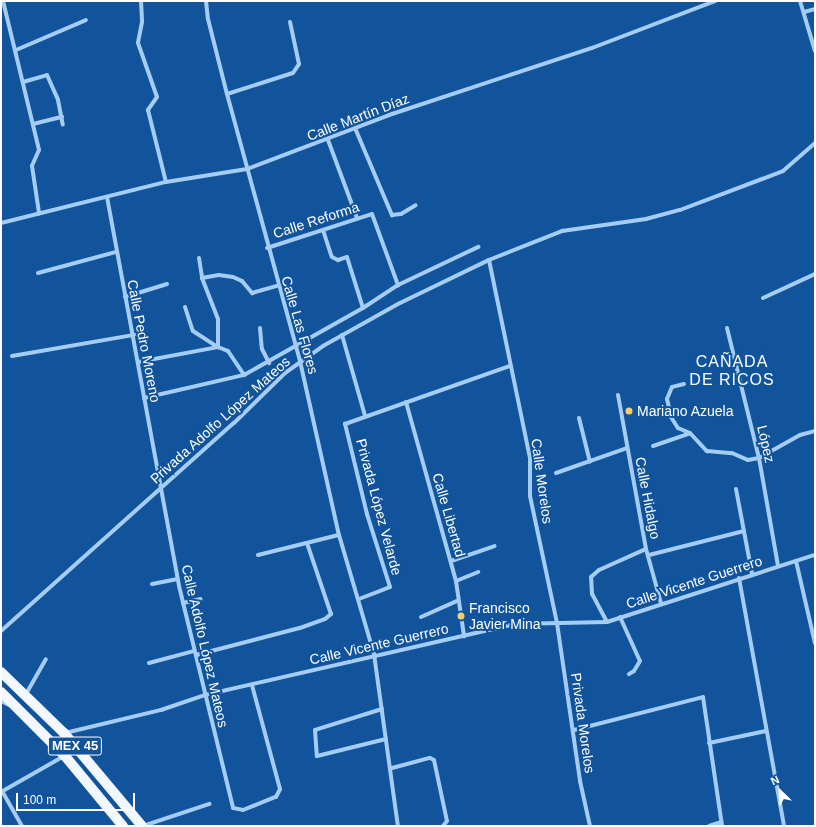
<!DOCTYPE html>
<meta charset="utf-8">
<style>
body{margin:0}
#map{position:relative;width:816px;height:827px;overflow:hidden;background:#11549c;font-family:Arial,sans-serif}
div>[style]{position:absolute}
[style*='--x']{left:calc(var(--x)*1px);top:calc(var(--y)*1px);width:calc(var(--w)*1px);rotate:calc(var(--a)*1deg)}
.street>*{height:4px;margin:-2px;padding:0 2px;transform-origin:2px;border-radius:2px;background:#a5cdf4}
.primary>*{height:10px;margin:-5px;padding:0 5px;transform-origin:5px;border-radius:5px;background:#f3f8ff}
.dots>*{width:11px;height:11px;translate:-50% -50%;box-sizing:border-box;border:2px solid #11549c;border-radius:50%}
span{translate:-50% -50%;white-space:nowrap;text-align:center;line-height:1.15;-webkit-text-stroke:4px #11549c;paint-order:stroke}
.shield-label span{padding:1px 3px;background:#11549c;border:1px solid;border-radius:3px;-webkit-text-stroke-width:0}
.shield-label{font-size:13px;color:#fff;font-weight:700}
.street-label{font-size:14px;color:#fff}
.poi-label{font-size:14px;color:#fff}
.left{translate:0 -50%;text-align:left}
.quarter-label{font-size:16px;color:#fff;letter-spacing:1px}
.frame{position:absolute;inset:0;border:2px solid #fff;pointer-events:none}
.north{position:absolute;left:760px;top:771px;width:40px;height:40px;-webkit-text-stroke:3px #11549c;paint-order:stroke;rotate:335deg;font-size:11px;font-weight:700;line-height:16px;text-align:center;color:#fff}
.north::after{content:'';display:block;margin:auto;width:14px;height:18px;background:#fff;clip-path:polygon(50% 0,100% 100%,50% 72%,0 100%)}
.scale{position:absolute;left:16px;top:793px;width:119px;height:18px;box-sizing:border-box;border:2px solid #fff;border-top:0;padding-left:5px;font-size:12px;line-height:14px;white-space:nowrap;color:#fff;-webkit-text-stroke:3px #11549c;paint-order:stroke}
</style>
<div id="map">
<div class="street">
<div style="--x:3;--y:1;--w:153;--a:76.4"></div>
<div style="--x:39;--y:150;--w:17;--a:114"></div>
<div style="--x:32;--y:166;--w:48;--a:81.5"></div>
<div style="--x:141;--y:1;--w:21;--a:87"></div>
<div style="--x:142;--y:22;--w:21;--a:101"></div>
<div style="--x:138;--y:43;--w:57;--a:70.6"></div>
<div style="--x:157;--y:97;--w:16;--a:125"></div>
<div style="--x:148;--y:110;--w:74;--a:76"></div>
<div style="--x:206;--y:1;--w:18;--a:84"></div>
<div style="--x:208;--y:19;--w:77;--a:75.8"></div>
<div style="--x:227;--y:94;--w:277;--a:74.7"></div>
<div style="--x:300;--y:361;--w:178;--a:77.4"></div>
<div style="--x:339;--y:535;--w:124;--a:73.6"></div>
<div style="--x:374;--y:654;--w:174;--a:82.1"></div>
<div style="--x:800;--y:1;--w:52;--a:73.3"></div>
<div style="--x:804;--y:12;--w:11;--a:-15"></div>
<div style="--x:16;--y:50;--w:76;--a:-23.2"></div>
<div style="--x:23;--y:82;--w:25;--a:-16"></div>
<div style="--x:47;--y:75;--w:27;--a:66"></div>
<div style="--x:58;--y:100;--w:25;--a:79"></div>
<div style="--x:227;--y:94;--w:69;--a:-17.7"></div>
<div style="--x:293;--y:73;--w:11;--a:-56"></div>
<div style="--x:299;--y:64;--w:43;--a:-102.1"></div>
<div style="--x:33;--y:124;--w:30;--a:-14"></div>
<div style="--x:355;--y:128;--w:95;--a:67"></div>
<div style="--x:392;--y:215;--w:9;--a:-6"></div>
<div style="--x:401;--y:214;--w:17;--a:-31"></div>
<div style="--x:328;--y:140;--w:83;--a:69.6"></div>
<div style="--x:107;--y:197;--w:396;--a:79.5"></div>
<div style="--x:179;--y:586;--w:228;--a:76.3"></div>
<div style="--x:233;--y:808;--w:10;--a:11"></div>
<div style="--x:243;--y:810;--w:35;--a:-22"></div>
<div style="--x:276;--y:797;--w:9;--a:-63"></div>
<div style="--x:280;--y:789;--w:108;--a:-105.1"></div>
<div style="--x:1;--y:223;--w:170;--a:-14"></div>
<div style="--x:166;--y:182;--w:82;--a:-9.1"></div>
<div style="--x:247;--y:169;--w:152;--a:-20.8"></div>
<div style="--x:389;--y:115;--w:214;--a:-18.3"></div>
<div style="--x:592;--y:48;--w:132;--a:-20.9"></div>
<div style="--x:323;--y:230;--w:28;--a:72"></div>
<div style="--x:332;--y:257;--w:7;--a:27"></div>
<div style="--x:338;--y:260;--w:9;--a:-18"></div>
<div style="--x:347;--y:257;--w:53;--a:72.6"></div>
<div style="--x:267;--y:248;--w:110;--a:-17.9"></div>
<div style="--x:372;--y:214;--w:76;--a:69.9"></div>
<div style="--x:199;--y:258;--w:20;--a:81"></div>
<div style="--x:202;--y:278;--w:17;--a:-10"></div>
<div style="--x:219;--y:275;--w:14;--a:8"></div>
<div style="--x:233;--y:277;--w:10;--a:24"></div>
<div style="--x:242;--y:281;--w:16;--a:50"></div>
<div style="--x:252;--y:293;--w:26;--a:-16"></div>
<div style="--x:489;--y:260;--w:202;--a:78.3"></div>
<div style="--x:530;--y:458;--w:38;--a:90"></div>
<div style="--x:530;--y:496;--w:130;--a:78"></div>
<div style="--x:557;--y:623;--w:160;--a:81.7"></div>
<div style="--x:580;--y:781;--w:46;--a:77.5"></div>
<div style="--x:38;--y:273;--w:81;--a:-15.1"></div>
<div style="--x:202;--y:278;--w:44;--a:68.7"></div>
<div style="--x:218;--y:319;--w:28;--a:90"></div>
<div style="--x:218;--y:347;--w:11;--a:22"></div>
<div style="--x:228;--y:351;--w:29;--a:56"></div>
<div style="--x:125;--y:297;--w:44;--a:-17.2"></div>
<div style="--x:763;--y:298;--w:57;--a:-24.8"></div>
<div style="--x:185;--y:307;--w:25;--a:72"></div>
<div style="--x:193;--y:331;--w:30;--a:33"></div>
<div style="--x:260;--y:328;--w:21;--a:85"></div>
<div style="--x:262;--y:349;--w:16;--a:63"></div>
<div style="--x:727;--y:328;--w:134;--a:76.2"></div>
<div style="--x:759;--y:458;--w:110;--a:80"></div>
<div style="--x:342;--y:335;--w:84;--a:74.1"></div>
<div style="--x:12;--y:356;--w:124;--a:-9.8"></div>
<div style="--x:138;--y:362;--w:81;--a:-10.6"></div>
<div style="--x:684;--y:384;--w:12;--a:166"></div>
<div style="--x:672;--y:387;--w:13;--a:113"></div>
<div style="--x:667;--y:399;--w:18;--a:77"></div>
<div style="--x:671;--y:417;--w:13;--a:58"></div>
<div style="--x:678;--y:428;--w:13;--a:23"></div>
<div style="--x:618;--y:395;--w:157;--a:79.7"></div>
<div style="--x:646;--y:549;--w:56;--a:74.5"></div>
<div style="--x:144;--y:398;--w:103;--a:-13"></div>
<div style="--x:244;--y:375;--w:137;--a:-29.4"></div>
<div style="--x:363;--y:308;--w:42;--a:-33.3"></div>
<div style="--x:398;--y:285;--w:89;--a:-25.4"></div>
<div style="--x:406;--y:402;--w:186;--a:74.4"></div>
<div style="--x:456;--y:581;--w:56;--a:81.7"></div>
<div style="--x:579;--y:418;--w:45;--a:76"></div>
<div style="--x:653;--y:446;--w:39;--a:-19"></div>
<div style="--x:690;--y:433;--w:25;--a:47"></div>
<div style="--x:707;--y:451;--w:25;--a:5"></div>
<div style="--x:732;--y:453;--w:17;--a:24"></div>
<div style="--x:748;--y:460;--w:11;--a:-10"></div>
<div style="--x:759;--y:458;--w:47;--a:-29.3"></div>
<div style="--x:800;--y:435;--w:16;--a:-15"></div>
<div style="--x:556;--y:473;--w:75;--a:-19.4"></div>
<div style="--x:736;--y:489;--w:86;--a:79.3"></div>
<div style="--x:258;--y:555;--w:83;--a:-13.9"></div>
<div style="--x:649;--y:555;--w:98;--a:-14.2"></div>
<div style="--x:451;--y:561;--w:46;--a:-18.8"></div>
<div style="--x:796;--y:561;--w:84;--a:77"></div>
<div style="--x:739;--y:578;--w:252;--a:79.7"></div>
<div style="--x:456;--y:581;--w:24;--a:-22"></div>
<div style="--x:152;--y:584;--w:25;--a:-11"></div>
<div style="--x:359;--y:599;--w:33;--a:-21"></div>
<div style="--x:390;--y:587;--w:77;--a:-107.5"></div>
<div style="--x:367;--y:514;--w:93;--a:-103.7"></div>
<div style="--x:345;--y:424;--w:175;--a:-19.4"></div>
<div style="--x:183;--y:603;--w:18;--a:-13"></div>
<div style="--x:421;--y:617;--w:39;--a:-24"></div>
<div style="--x:620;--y:617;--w:48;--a:65.6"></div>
<div style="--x:640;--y:661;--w:12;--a:121"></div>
<div style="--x:634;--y:671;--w:6;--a:149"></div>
<div style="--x:607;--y:622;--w:32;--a:-118"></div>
<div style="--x:592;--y:594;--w:17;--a:-93"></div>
<div style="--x:591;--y:577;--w:11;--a:-41"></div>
<div style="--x:599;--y:570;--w:51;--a:-24.1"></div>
<div style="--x:1;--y:631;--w:312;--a:-41.8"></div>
<div style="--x:234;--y:423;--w:71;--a:-44.4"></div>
<div style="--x:285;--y:373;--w:47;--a:-35.4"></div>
<div style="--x:323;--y:346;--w:88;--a:-29.2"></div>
<div style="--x:400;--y:303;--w:99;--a:-25.8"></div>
<div style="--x:489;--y:260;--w:79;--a:-21.7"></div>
<div style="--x:562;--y:231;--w:85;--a:-8.1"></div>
<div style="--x:646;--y:219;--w:35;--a:-15"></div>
<div style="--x:680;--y:210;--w:110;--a:-20.7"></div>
<div style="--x:783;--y:171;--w:43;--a:-41.2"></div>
<div style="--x:196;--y:655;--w:107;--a:-14.6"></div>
<div style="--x:300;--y:628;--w:27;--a:-20"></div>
<div style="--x:325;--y:619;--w:8;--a:-40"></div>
<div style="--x:331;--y:614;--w:75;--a:-108.7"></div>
<div style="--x:149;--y:663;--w:47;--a:-14.9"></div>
<div style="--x:26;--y:694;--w:40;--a:-60.3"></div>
<div style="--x:1;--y:701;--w:9;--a:27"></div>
<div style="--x:382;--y:709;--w:70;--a:162.6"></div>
<div style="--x:315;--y:730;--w:26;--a:86"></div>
<div style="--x:317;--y:756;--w:71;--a:-13.8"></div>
<div style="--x:574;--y:730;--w:133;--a:-14.3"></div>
<div style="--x:703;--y:697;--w:130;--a:81.6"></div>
<div style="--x:65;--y:733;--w:99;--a:-13.5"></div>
<div style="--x:161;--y:710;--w:46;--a:-18.8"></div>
<div style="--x:205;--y:695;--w:317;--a:-12.9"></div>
<div style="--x:514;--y:624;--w:93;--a:-1.2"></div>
<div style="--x:607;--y:622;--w:219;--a:-17.9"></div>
<div style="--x:709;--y:743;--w:58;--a:-11.9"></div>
<div style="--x:392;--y:768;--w:39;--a:-15"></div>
<div style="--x:430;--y:758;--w:4;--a:27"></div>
<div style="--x:434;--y:760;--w:62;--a:78"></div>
<div style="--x:447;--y:821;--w:6;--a:129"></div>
<div style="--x:2;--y:791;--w:40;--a:60.3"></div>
<div style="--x:1;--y:792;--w:73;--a:-29.7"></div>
<div style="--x:143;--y:826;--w:70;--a:-18.4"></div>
<div style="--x:709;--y:826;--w:13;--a:-18"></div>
</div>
<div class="primary">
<div style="--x:1;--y:672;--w:88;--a:44.1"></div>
<div style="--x:64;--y:733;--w:121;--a:50"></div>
<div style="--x:1;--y:692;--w:91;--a:45"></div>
<div style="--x:65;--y:756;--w:91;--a:50.4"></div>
</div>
<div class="dots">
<div style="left:629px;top:411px;background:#ffcc69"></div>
<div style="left:461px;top:616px;background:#ffcc69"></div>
</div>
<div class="shield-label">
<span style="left:75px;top:746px">MEX 45</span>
</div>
<div class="street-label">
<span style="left:358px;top:117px;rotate:-21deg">Calle Martín Díaz</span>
<span style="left:316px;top:220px;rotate:-18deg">Calle Reforma</span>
<span style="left:300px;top:325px;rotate:74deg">Calle Las Flores</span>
<span style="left:144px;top:341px;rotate:79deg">Calle Pedro Moreno</span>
<span style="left:220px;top:420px;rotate:-42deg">Privada Adolfo López Mateos</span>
<span style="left:766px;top:444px;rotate:77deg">López</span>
<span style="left:542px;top:481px;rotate:82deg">Calle Morelos</span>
<span style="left:648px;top:498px;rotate:79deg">Calle Hidalgo</span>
<span style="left:379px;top:507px;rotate:75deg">Privada López Velarde</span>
<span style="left:449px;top:515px;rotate:74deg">Calle Libertad</span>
<span style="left:694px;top:582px;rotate:-18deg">Calle Vicente Guerrero</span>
<span style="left:379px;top:644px;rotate:-13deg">Calle Vicente Guerrero</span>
<span style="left:205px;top:646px;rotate:77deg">Calle Adolfo López Mateos</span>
<span style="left:583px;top:723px;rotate:82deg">Privada Morelos</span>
</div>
<div class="poi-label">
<span class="left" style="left:637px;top:411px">Mariano Azuela</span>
<span class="left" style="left:469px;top:616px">Francisco<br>Javier Mina</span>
</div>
<div class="quarter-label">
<span style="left:732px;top:371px">CAÑADA<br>DE RICOS</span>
</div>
<div class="frame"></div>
<div class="north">N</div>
<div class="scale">100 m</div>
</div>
